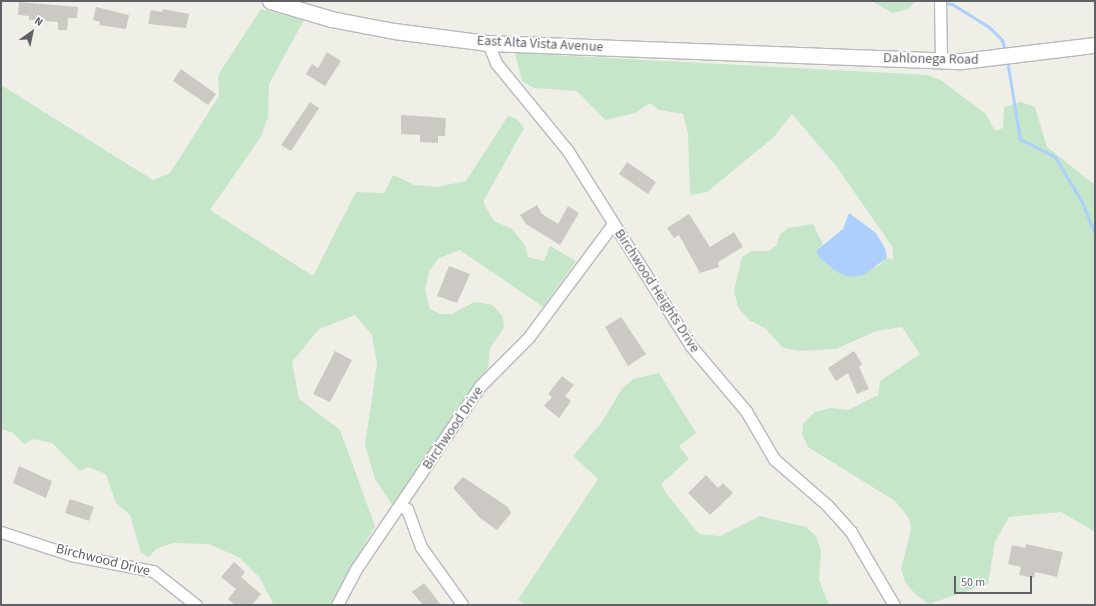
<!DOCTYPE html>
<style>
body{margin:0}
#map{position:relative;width:1096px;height:606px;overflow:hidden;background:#f0efe7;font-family:"Source Sans 3",sans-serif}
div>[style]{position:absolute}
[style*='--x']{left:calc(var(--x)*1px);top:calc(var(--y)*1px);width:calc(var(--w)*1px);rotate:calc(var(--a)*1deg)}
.green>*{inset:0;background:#c5e6c9}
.water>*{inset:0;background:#accffb}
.stream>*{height:3px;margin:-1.5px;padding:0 1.5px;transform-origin:1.5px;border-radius:1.5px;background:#accffb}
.building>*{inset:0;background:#ccc9c4}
.roads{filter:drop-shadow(1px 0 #b7b9bd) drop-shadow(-1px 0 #b7b9bd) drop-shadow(0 1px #b7b9bd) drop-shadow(0 -1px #b7b9bd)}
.minor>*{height:11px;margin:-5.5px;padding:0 5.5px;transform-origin:5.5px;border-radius:5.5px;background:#fff}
.secondary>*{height:15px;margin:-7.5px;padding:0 7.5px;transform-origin:7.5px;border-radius:7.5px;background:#fff}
span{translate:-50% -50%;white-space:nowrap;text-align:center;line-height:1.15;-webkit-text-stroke:3.5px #fff;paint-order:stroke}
.street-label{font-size:14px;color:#5f6167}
.frame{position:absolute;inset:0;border:2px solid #5f6167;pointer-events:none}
.north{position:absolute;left:12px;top:12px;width:40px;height:40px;-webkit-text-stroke:3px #fff;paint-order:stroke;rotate:33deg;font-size:11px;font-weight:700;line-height:16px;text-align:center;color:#5f6167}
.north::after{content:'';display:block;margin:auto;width:14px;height:18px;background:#5f6167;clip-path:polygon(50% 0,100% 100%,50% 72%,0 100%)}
.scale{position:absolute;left:954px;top:576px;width:78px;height:18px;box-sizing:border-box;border:2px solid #5f6167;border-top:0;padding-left:5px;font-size:12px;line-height:14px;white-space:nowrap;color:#5f6167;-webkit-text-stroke:3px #fff;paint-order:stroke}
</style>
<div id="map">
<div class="green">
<div style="clip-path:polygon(872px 1px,916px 1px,908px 9px,892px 13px)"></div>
<div style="clip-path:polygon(261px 9px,304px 20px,269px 84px,268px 118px,260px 138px,210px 210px,313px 276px,356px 192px,384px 193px,393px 175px,415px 185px,437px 187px,466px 181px,508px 116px,517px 119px,524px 128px,483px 202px,494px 221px,512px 229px,525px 245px,528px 257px,544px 261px,550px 246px,576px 261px,543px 307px,460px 250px,439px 258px,429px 271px,425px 291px,430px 309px,440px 314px,452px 314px,474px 302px,493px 305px,503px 317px,504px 328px,490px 348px,488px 368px,392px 505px,375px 479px,365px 445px,377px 363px,372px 335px,355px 315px,319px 329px,292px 362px,299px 399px,340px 430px,375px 526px,330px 605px,274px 605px,259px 577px,240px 558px,209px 544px,172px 543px,156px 549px,149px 557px,141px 553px,130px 515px,116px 503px,106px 474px,88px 467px,80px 471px,52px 443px,34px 439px,24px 444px,13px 433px,1px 429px,1px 85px,153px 180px,170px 173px,219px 96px,218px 75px)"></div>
<div style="clip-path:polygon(515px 53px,927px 75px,942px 81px,986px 114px,995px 131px,1003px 128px,1004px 107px,1021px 102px,1035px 107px,1047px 147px,1095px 185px,1095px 532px,1061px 512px,1009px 517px,995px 542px,988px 584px,929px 604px,916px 595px,905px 582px,901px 569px,911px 530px,909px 518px,895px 501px,808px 447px,802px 434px,803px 424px,815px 412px,831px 408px,849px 410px,878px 395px,880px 381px,920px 354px,902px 327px,876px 331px,836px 349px,800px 351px,783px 348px,765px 328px,749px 320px,738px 307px,734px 291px,742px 257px,751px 251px,768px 251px,776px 246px,780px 234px,788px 228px,813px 224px,823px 244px,817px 250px,877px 267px,887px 258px,893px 260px,893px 248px,837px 167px,792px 114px,773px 138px,707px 192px,690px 195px,688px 133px,683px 114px,659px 110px,650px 103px,635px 113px,605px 120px,577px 91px,534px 88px,522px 81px)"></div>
<div style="clip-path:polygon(659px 373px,696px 433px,679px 446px,689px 459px,661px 484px,666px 493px,699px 534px,720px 536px,760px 516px,806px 527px,816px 536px,821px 551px,819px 580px,829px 605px,526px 605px,518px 600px,598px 479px,573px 456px,602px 422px,621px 390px,633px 379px)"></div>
</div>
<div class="water">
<div style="clip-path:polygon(849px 213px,876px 233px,885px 248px,887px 258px,863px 275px,849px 277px,839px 273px,819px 258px,817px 250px,843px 229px)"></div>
</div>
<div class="stream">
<div style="--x:943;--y:3;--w:9;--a:6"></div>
<div style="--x:952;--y:4;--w:44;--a:31.9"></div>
<div style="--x:989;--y:27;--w:18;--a:45"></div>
<div style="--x:1002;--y:40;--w:11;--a:75"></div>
<div style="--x:1007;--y:60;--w:80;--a:80.7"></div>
<div style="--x:1020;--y:139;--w:39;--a:27"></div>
<div style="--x:1055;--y:157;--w:52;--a:59"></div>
<div style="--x:1082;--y:202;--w:35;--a:68"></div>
</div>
<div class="building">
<div style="clip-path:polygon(19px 2px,78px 7px,77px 18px,68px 18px,67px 30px,58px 30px,58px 22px,29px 20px,29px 16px,18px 15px)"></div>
<div style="clip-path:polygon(96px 7px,129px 15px,126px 29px,99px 25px,100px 22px,93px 20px)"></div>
<div style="clip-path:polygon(163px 9px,189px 14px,186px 28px,148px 24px,151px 10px,162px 12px)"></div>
<div style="clip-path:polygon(327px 52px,341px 61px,325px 86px,306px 74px,312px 64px,318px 68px)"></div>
<div style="clip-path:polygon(181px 69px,216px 94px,208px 105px,173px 81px)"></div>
<div style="clip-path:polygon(310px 102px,319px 108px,291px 151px,281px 145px)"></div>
<div style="clip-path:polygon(401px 115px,446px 118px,445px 136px,438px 136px,438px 143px,420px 142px,420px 135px,401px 134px)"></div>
<div style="clip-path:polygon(627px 162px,656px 182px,648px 194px,619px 174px)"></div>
<div style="clip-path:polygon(537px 205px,542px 214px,558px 224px,568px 206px,579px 213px,560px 245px,526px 224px,520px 215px)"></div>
<div style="clip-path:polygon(689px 214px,710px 247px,734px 232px,743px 247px,718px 262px,719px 267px,700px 273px,679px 235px,674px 238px,667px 228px)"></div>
<div style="clip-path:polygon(449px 266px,470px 274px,457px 303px,437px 296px)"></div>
<div style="clip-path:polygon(621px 317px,646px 354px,628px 366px,605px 327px)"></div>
<div style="clip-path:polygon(335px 351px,352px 360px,330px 402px,313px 394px)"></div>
<div style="clip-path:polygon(854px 351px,862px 364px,859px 367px,869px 389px,857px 394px,848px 373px,836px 381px,828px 368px)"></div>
<div style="clip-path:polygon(562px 376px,574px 385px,565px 396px,571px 401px,559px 418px,544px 406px,552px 397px,548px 394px)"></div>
<div style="clip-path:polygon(19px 466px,52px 481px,46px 498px,13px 483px)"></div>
<div style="clip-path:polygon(706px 475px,718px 488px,723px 483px,733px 493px,710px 515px,688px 493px)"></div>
<div style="clip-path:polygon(463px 477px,508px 507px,511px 513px,497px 530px,480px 518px,453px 488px)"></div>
<div style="clip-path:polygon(70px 499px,94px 507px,89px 521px,65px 513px)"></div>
<div style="clip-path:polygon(1026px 544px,1063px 552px,1057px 577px,1035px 572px,1034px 578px,1019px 575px,1021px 567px,1008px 564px,1012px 545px,1025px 548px)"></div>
<div style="clip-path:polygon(234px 562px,245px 572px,241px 577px,261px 594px,252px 605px,235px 605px,228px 599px,236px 589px,221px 577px)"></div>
<div style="clip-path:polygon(424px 583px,441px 605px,423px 605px,412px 592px)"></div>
</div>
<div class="roads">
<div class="minor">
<div style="--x:940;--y:1;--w:60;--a:89"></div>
<div style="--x:488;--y:43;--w:22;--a:68"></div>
<div style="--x:496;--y:63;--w:114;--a:50.7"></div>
<div style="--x:568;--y:151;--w:229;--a:57.8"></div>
<div style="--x:690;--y:345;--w:87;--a:49.7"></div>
<div style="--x:746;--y:411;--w:56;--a:59.7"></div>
<div style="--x:774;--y:459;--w:70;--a:41"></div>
<div style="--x:827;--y:505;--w:36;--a:48"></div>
<div style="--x:851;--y:532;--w:85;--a:59.5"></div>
<div style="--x:401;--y:506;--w:7;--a:27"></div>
<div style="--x:407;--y:509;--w:40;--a:69.8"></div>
<div style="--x:421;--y:547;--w:70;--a:54.3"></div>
<div style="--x:1;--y:532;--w:74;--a:18.2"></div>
<div style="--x:71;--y:555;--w:84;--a:11"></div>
<div style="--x:153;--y:571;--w:55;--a:38.3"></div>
<div style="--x:337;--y:605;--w:41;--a:-62.2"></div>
<div style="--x:356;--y:569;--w:221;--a:-55.9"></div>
<div style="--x:480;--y:386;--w:68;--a:-45"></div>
<div style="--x:528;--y:338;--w:142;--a:-53.3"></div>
</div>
<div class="secondary">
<div style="--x:270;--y:1;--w:64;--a:16.4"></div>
<div style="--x:331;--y:19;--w:64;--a:10.8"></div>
<div style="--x:394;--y:31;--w:95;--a:7.3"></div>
<div style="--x:488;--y:43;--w:474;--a:2.2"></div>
<div style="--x:962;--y:61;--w:134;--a:-6.9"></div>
</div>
</div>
<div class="street-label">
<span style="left:540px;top:44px;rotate:3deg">East Alta Vista Avenue</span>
<span style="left:931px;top:59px;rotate:1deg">Dahlonega Road</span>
<span style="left:657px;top:291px;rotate:57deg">Birchwood Heights Drive</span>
<span style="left:453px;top:428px;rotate:-56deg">Birchwood Drive</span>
<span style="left:103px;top:560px;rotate:14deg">Birchwood Drive</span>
</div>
<div class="frame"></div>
<div class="north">N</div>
<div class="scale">50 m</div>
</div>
